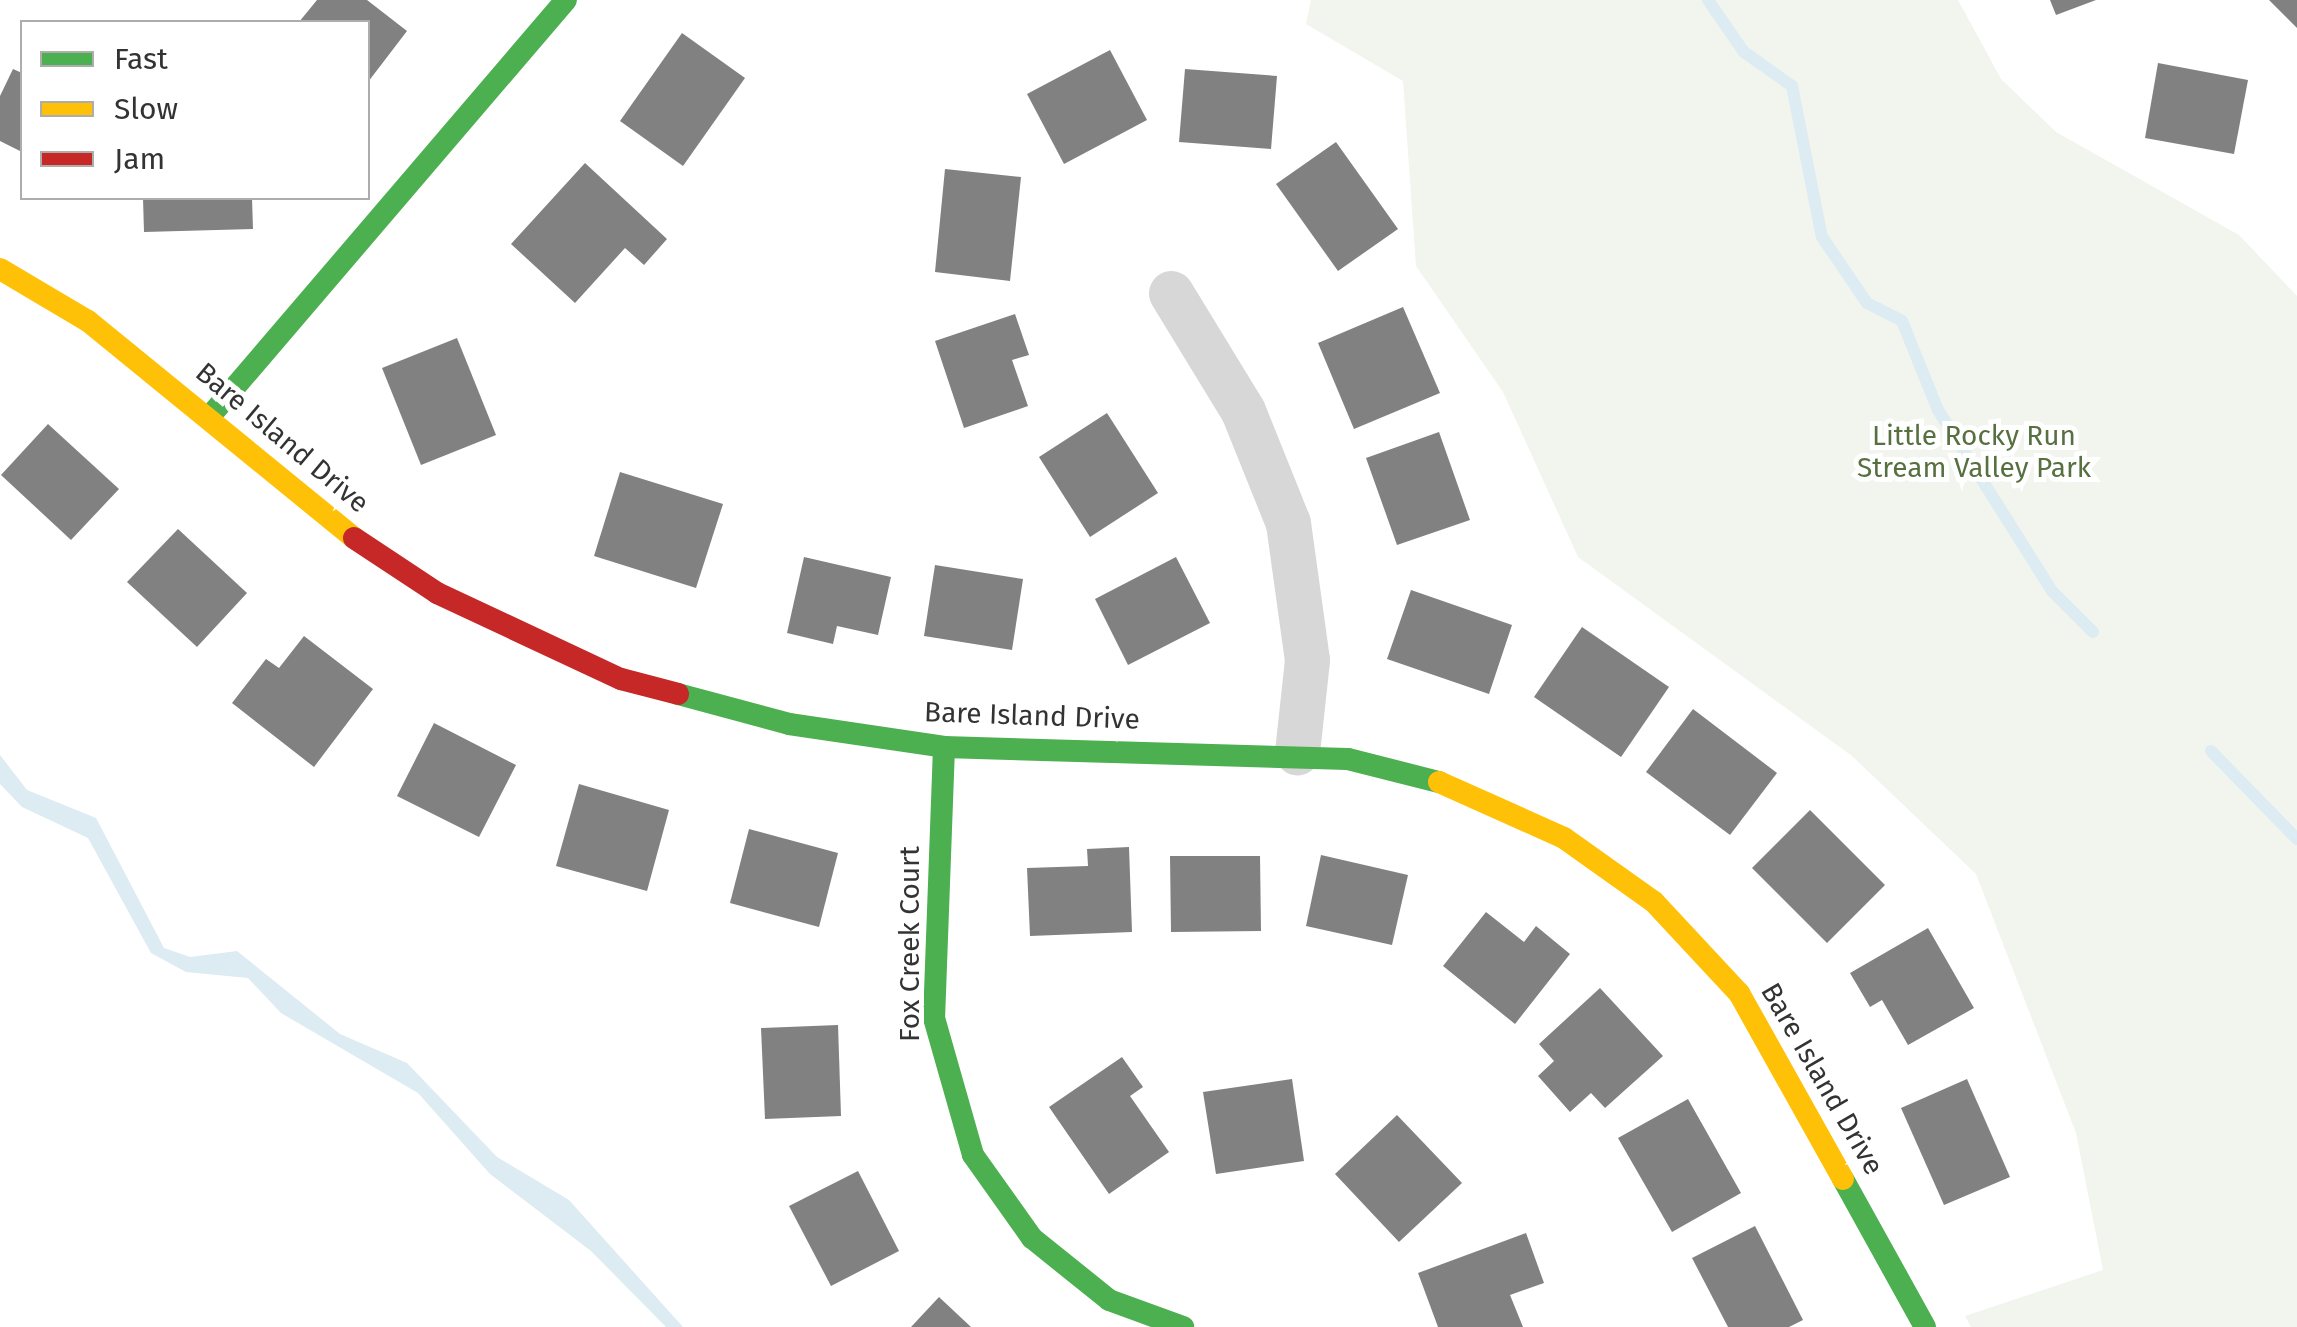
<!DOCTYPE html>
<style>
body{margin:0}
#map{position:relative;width:2297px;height:1327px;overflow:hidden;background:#fff;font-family:"Fira Sans",sans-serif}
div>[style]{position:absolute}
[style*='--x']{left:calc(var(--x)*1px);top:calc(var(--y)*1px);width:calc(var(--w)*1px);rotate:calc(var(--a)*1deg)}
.green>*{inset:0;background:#f1f5ed}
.water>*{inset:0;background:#ddebf3}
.stream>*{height:12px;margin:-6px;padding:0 6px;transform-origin:6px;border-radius:6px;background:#ddebf3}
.building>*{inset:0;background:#818181}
.street>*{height:45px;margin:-22.5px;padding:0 22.5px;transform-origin:22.5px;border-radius:22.5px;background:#d7d7d7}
.fast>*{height:22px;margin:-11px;padding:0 11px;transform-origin:11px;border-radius:11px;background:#4caf50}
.slow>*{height:22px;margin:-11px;padding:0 11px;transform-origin:11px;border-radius:11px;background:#ffc107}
.jam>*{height:22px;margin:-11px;padding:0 11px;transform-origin:11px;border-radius:11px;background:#c62828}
span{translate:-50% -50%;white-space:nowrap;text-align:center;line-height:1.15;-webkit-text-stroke:10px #fff;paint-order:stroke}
.park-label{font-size:28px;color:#56703f}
.street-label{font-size:28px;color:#333}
.legend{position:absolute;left:20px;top:20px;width:350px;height:180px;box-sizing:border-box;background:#fff;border:2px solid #adadad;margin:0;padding:12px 18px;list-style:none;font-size:30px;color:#333}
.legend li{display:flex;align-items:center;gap:20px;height:50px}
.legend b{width:50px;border:2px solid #adadad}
</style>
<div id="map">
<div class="green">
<div style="clip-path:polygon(1311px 0,1958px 0,2001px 79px,2056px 132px,2239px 235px,2297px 296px,2297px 1327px,1971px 1327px,1965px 1316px,2103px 1270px,2076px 1133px,1976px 874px,1852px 756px,1578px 557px,1503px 392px,1416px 266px,1403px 81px,1306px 24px)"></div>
</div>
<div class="water">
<div style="clip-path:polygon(0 755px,27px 790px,96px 818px,164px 948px,190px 957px,237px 951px,340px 1034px,407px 1063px,497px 1157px,569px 1200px,683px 1327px,666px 1327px,591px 1251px,490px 1174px,418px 1093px,281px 1013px,248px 978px,186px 972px,151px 953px,88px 838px,22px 807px,0 784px)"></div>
</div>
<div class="stream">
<div style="--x:1708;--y:0;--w:63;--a:55.3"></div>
<div style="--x:1744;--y:52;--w:59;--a:35.3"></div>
<div style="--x:1792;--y:86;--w:154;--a:78.8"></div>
<div style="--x:1822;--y:237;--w:80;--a:55.7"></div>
<div style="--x:1867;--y:303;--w:39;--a:27"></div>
<div style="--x:1902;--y:321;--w:96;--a:68"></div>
<div style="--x:1938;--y:410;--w:214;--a:57.8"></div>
<div style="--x:2052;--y:591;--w:58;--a:45"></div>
<div style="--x:2211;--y:751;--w:123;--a:45.7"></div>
</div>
<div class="building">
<div style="clip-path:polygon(317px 0,367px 0,407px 31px,368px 82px,368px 22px,299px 22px)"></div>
<div style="clip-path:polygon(2050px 0,2096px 0,2056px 15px)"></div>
<div style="clip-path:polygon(2269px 0,2297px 0,2297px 28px)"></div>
<div style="clip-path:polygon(682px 33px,745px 78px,683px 166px,620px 121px)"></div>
<div style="clip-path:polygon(1110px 50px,1147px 120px,1064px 164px,1027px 94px)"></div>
<div style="clip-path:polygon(2158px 63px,2248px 80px,2234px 154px,2145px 138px)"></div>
<div style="clip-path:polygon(13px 69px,22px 73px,22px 152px,0 141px,0 96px)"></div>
<div style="clip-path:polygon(1185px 69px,1277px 76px,1271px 149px,1179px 142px)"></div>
<div style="clip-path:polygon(1336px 142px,1398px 229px,1338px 271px,1276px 184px)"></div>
<div style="clip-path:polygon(585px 163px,667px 239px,644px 265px,625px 248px,575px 303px,511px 244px)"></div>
<div style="clip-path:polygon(945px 169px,1021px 177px,1010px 281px,935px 272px)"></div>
<div style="clip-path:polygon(143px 198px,252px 198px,253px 229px,144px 232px)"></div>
<div style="clip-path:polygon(1403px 307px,1440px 393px,1354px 429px,1318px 343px)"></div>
<div style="clip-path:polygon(1015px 314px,1029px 355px,1012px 360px,1028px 406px,964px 428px,935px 341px)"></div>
<div style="clip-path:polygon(457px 338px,496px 435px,421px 465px,382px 368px)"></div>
<div style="clip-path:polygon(1107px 413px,1158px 493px,1090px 537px,1039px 457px)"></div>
<div style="clip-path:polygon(48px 424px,119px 489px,71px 540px,1px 475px)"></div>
<div style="clip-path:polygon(1439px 432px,1470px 520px,1397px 545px,1366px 458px)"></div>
<div style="clip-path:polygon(620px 472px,723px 504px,696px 588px,594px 556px)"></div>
<div style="clip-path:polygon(178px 529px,247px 593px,197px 647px,127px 582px)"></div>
<div style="clip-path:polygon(804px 557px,891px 577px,878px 635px,837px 626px,833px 644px,787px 633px)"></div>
<div style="clip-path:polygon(1176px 557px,1210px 623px,1128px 665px,1095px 599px)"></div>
<div style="clip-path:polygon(935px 565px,1023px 579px,1012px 650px,924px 636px)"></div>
<div style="clip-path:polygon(1411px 590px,1512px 625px,1489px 694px,1387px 659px)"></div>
<div style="clip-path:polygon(1582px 627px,1669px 687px,1621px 757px,1534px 697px)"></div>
<div style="clip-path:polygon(304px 636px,373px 689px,314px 767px,232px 703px,266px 659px,279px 668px)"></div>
<div style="clip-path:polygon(1693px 709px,1777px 773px,1730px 835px,1646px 772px)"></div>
<div style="clip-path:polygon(434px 723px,516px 765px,479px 837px,397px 796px)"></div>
<div style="clip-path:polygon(579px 784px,669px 810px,647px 891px,556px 866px)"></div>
<div style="clip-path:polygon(1810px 810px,1885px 885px,1827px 943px,1752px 868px)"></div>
<div style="clip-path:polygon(749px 829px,838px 853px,819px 927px,730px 903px)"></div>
<div style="clip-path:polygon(1129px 847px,1132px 932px,1030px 936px,1027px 868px,1088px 866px,1087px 849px)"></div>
<div style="clip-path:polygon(1321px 855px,1408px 875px,1392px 945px,1306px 926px)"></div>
<div style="clip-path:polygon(1170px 856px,1260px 856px,1261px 931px,1171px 932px)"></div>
<div style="clip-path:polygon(1486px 912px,1524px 942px,1536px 926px,1570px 954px,1515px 1024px,1443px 966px)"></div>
<div style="clip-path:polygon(1928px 928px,1974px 1008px,1908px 1045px,1882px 1000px,1870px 1007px,1850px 973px)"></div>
<div style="clip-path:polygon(1600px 988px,1663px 1056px,1605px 1108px,1591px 1093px,1570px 1112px,1538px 1076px,1554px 1061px,1539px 1044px)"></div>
<div style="clip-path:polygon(838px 1025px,841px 1116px,765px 1119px,761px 1028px)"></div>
<div style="clip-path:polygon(1122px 1057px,1143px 1087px,1130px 1096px,1169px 1152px,1109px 1194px,1049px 1107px)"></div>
<div style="clip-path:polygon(1292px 1079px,1304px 1161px,1216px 1174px,1203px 1092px)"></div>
<div style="clip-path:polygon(1967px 1079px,2010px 1177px,1944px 1205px,1901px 1108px)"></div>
<div style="clip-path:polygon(1688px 1099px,1741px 1193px,1672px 1232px,1618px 1138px)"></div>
<div style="clip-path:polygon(1397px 1115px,1462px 1183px,1399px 1242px,1335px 1174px)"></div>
<div style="clip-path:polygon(858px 1171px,899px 1251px,831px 1286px,789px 1206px)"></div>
<div style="clip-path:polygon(1755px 1226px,1803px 1320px,1789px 1327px,1728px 1327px,1692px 1258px)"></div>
<div style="clip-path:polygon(1526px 1233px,1544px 1283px,1510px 1295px,1523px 1327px,1438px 1327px,1418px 1273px)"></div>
<div style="clip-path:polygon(939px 1297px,971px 1327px,911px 1327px)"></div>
</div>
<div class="street">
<div style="--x:1171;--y:293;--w:138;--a:58.6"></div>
<div style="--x:1243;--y:411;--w:121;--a:68.1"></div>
<div style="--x:1288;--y:523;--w:138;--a:82.1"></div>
<div style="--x:1307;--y:660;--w:93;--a:96.2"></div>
</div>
<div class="fast">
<div style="--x:211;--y:415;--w:546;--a:-49.46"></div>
<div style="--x:678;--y:694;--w:115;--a:15.1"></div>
<div style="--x:789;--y:724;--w:157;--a:8.4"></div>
<div style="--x:944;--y:747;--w:404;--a:1.7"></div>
<div style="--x:1348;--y:759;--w:94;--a:14.2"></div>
<div style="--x:944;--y:747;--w:271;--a:92.1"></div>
<div style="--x:934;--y:1018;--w:142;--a:74.1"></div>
<div style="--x:973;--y:1155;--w:102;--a:54.6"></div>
<div style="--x:1032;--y:1238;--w:99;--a:38.8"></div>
<div style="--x:1109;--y:1300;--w:79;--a:20"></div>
<div style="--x:1843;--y:1179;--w:169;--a:61"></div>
</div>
<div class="slow">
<div style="--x:0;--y:269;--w:102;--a:30.6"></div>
<div style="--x:88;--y:321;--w:343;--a:39.2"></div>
<div style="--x:1439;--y:782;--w:137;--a:24.1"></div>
<div style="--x:1564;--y:838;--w:110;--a:35.4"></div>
<div style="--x:1654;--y:902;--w:125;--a:47"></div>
<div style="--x:1739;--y:993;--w:213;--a:60.8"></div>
</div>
<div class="jam">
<div style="--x:354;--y:538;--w:100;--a:33.5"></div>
<div style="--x:437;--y:593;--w:203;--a:25.1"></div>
<div style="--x:621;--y:679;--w:59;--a:14.7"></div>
</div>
<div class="park-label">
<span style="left:1974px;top:452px">Little Rocky Run<br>Stream Valley Park</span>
</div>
<div class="street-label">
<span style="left:282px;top:438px;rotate:40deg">Bare Island Drive</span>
<span style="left:1032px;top:716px;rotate:2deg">Bare Island Drive</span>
<span style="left:910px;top:944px;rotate:-90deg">Fox Creek Court</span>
<span style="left:1822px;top:1079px;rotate:60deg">Bare Island Drive</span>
</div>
<ul class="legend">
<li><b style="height:12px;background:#4caf50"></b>Fast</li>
<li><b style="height:12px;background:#ffc107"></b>Slow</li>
<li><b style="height:12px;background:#c62828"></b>Jam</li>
</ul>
</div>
